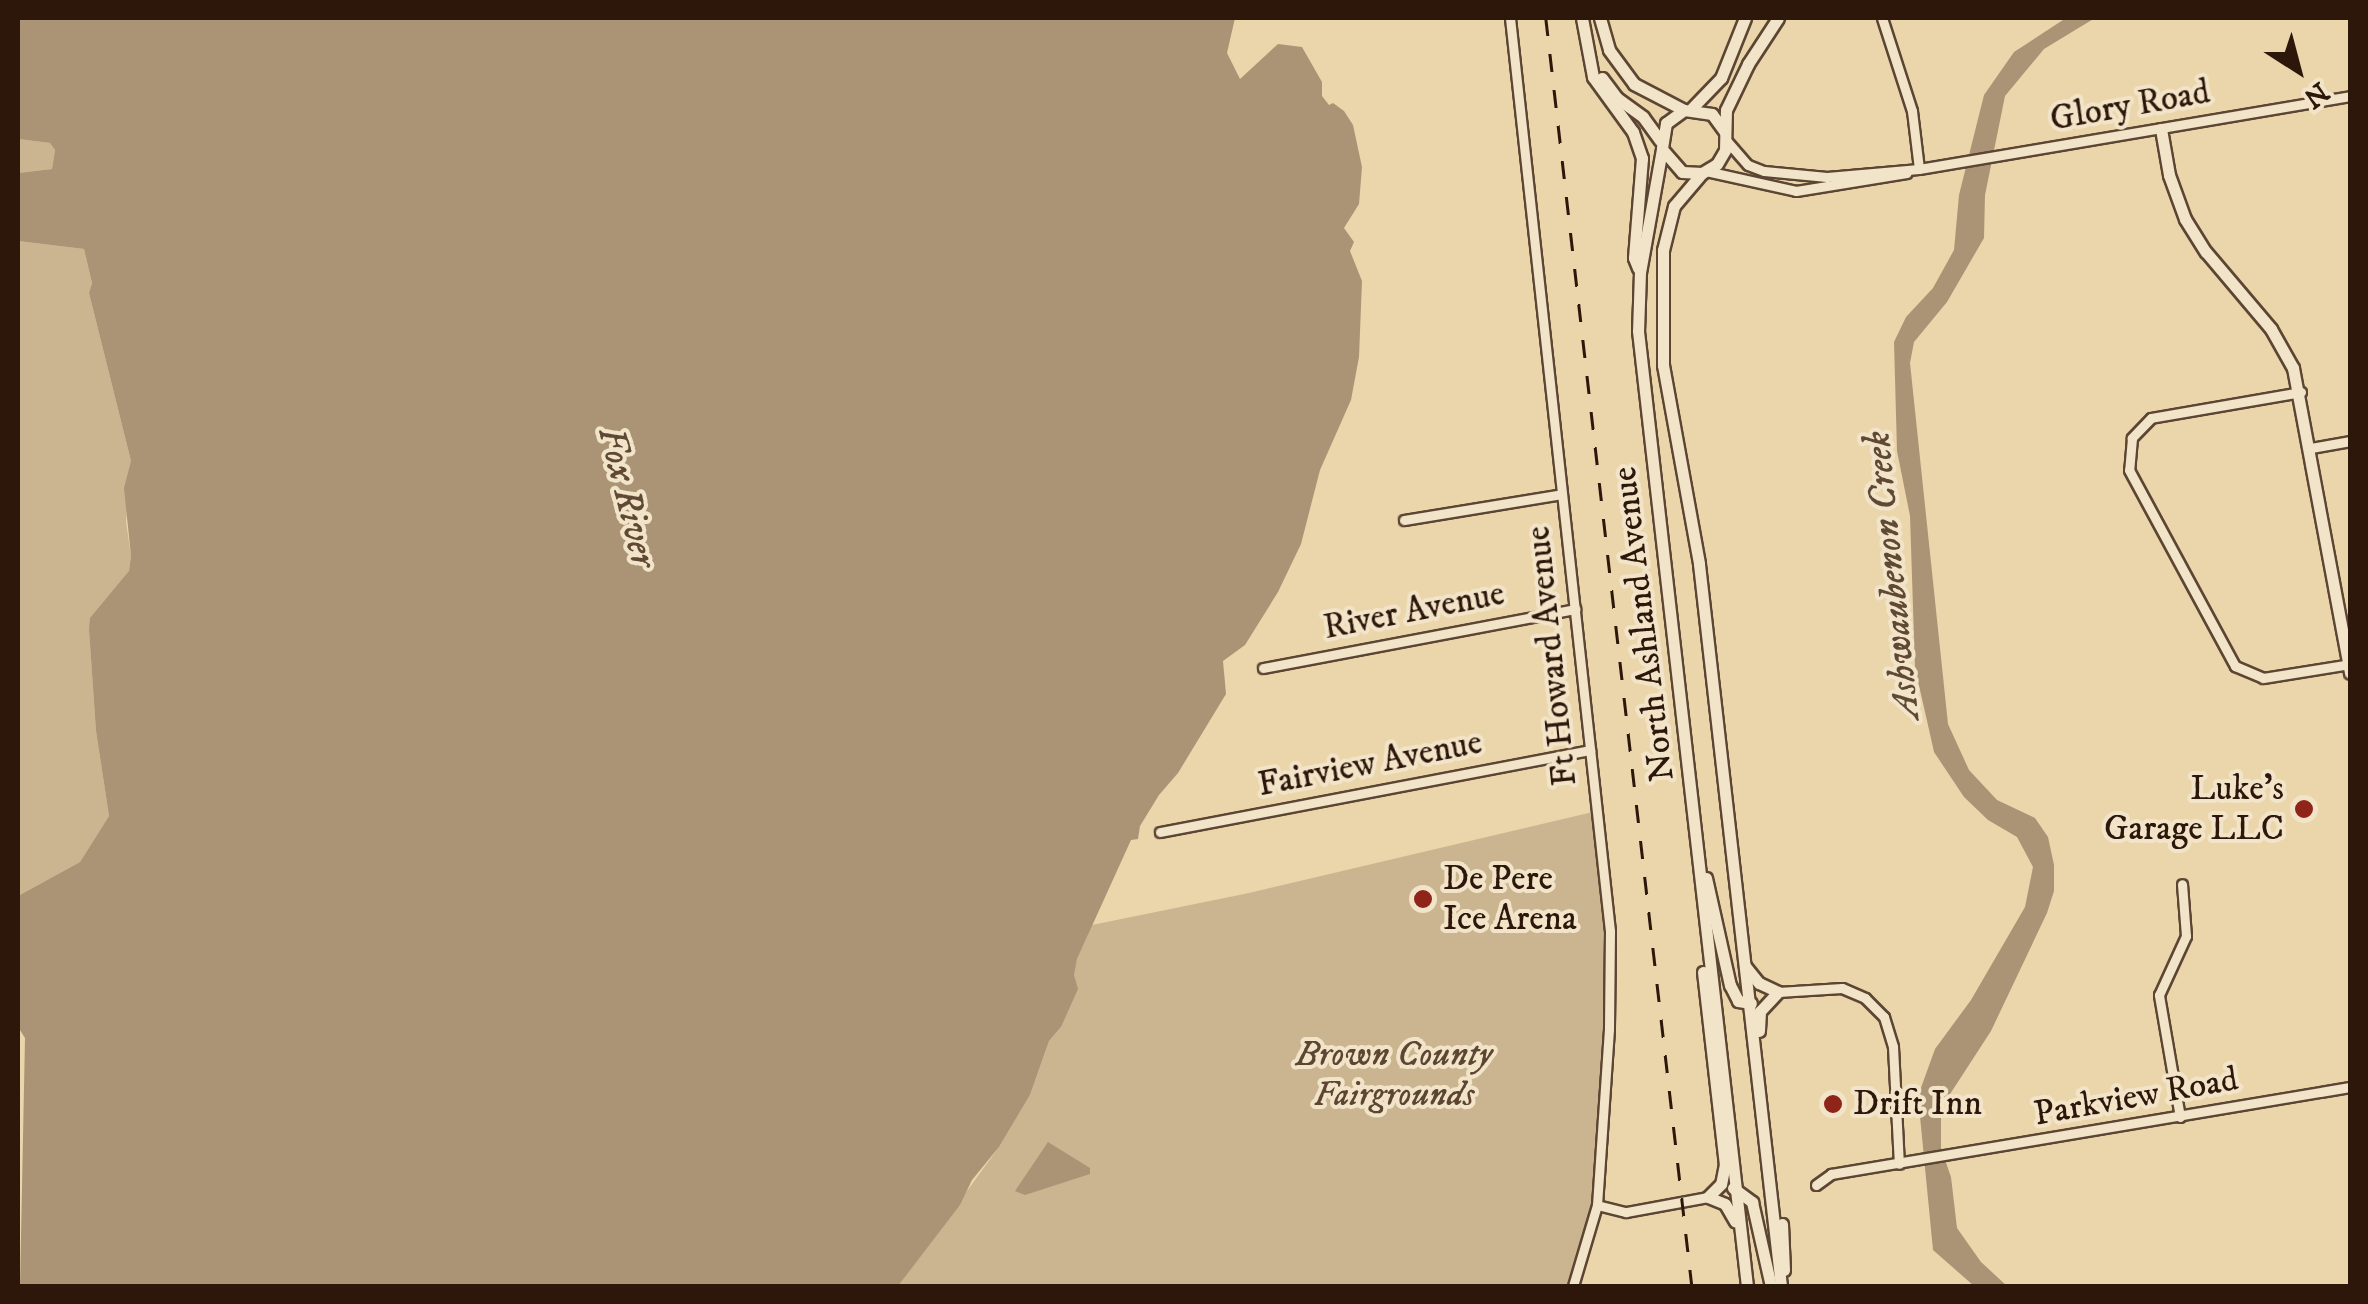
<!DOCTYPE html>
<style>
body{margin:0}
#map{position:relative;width:2368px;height:1304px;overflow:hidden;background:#ebd5ab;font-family:"IM FELL DW Pica",serif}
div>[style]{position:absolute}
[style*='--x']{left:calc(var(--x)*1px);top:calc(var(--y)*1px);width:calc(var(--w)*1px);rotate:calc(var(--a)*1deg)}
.green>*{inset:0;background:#cbb590}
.water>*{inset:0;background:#aa9475}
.roads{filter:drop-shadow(2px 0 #5c4633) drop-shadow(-2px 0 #5c4633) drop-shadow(0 2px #5c4633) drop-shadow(0 -2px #5c4633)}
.street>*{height:9px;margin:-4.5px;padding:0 4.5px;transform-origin:4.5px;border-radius:4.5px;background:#f2e4c8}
.secondary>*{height:11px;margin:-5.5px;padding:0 5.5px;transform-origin:5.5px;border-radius:5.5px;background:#f2e4c8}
.rail>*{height:2.5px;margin-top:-1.25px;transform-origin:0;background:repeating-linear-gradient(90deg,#2d170b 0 18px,transparent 0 36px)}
.dots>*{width:28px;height:28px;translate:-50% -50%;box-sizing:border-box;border:5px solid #f2e4c8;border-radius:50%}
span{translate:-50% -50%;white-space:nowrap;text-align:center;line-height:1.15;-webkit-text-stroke:8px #f2e4c8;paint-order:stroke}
.street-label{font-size:35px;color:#2d170b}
.poi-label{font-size:35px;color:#2d170b}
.right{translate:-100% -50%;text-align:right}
.left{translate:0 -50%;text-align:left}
.park-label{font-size:35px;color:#5c4633;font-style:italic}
.water-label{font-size:38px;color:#5f4935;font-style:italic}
.frame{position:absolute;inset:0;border:20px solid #2d170b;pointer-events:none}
.north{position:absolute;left:2248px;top:20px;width:100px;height:100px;-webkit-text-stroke:8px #f2e4c8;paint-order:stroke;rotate:144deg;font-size:28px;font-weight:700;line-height:40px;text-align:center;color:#2d170b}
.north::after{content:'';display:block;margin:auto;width:35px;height:45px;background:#2d170b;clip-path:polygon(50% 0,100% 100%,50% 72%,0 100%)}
</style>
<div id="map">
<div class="green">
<div style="clip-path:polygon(18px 139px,50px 143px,55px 150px,52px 169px,18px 173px)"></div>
<div style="clip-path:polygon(18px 241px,84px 249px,92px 283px,89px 293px,131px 461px,126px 522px,131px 556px,129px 571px,89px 630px,96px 731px,109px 816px,80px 862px,18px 896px)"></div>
<div style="clip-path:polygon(1597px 811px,1610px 931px,1597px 1205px,1573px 1286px,898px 1286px,999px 1147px,1030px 1095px,1049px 1041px,1061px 1027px,1077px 959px,1092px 925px,1249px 893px)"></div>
</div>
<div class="water">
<div style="clip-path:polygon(18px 18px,1235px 18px,1227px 53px,1240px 79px,1278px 44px,1302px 47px,1322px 82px,1322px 96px,1329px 105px,1333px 103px,1344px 111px,1353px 125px,1362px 167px,1359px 204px,1344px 228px,1354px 242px,1350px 251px,1362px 281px,1359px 357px,1351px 400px,1320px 470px,1301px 544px,1278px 592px,1245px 645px,1223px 661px,1226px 694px,1178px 773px,1159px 795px,1140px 826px,1138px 839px,1131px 840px,1077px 959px,1074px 975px,1078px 989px,1061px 1027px,1049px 1041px,1030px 1095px,999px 1147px,972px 1180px,960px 1205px,898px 1286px,20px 1286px,25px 1038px,18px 1027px,18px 896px,80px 862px,109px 816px,96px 731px,89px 630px,90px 618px,129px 571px,131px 556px,124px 488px,131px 461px,89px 293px,92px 283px,84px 249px,18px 241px,18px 173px,52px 169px,55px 150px,50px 143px,18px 139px)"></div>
<div style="clip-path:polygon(2066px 18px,2095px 18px,2044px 49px,2005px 96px,1985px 195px,1984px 238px,1947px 302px,1914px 342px,1910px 363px,1948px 724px,1969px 770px,1997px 800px,2035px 818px,2048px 837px,2054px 865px,2054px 891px,2047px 913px,1991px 1031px,1941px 1108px,1941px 1148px,1951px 1177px,1957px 1228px,1981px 1262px,2007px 1286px,1974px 1286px,1933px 1250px,1918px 1096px,1935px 1049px,1971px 1000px,2025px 907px,2033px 867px,2017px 837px,1988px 820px,1964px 797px,1934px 752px,1930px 734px,1915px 668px,1910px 516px,1897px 451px,1894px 342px,1906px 317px,1933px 288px,1954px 250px,1959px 195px,1984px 95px,2014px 52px)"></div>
<div style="clip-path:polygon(1048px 1142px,1090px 1168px,1090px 1174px,1025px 1195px,1015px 1191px)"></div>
</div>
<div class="roads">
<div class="street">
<div style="--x:1510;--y:18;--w:918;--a:83.75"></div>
<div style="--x:1610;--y:931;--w:98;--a:90.6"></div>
<div style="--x:1609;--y:1029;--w:176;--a:93.9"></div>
<div style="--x:1597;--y:1205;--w:84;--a:106.5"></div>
<div style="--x:1882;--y:18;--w:98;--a:72.1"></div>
<div style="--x:1912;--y:111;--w:58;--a:83.1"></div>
<div style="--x:1726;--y:140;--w:33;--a:49"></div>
<div style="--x:1748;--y:165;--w:17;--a:21"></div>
<div style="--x:1764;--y:171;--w:63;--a:5.4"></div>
<div style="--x:1827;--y:177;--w:92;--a:-5"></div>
<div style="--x:1919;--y:169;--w:437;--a:-9.6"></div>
<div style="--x:1706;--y:171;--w:92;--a:12.5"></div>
<div style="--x:1796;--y:191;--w:112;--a:-9.2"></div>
<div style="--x:2301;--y:392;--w:152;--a:170.2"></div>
<div style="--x:2151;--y:418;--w:28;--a:134"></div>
<div style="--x:2132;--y:438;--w:32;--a:95"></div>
<div style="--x:2129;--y:470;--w:223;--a:61.6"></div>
<div style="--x:2235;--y:666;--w:30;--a:23"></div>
<div style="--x:2263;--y:678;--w:88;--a:-9.1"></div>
<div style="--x:2311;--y:448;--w:40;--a:-10"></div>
<div style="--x:1404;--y:520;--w:160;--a:-9.3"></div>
<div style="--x:1263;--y:668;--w:318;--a:-10.7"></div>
<div style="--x:1160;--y:832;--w:438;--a:-10.8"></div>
<div style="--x:1778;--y:992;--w:64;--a:-3.6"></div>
<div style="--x:1842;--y:988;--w:25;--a:23"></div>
<div style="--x:1865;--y:998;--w:27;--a:45"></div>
<div style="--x:1884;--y:1017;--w:31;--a:73"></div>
<div style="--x:1893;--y:1047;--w:117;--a:87.1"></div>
<div style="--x:2180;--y:1117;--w:124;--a:-99.8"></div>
<div style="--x:2159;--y:995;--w:65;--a:-65.4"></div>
<div style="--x:2186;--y:936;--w:52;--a:-94.4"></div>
<div style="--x:1816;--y:1185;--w:19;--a:-36"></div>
<div style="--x:1831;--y:1174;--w:526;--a:-9.52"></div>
<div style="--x:1597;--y:1205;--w:30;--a:14"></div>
<div style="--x:1626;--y:1212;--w:83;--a:-10.4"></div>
</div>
<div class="secondary">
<div style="--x:1582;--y:18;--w:60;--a:79.4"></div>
<div style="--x:1593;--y:77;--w:68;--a:54"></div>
<div style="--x:1633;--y:132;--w:28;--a:71"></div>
<div style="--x:1642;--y:158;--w:100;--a:94.6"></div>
<div style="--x:1634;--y:258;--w:11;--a:68"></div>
<div style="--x:1600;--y:18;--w:33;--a:74"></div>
<div style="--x:1609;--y:50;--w:42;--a:53.7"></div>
<div style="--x:1634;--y:84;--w:56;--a:27.5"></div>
<div style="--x:1602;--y:78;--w:25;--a:53"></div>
<div style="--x:1617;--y:98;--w:32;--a:36"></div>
<div style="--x:1643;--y:117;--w:29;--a:54"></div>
<div style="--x:1692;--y:108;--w:42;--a:-46"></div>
<div style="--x:1721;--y:78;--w:65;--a:-68.2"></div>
<div style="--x:2161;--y:129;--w:47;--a:80.1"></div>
<div style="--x:2169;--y:175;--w:47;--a:70"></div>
<div style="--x:2185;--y:219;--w:39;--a:58"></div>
<div style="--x:2206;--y:252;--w:101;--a:49.8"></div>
<div style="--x:2271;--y:329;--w:45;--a:60.6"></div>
<div style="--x:2293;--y:368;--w:310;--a:79.4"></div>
<div style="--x:1725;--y:132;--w:22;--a:-126"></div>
<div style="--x:1712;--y:114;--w:28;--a:-172"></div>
<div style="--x:1684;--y:110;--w:22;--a:144"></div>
<div style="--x:1666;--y:123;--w:26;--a:99"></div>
<div style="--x:1662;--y:149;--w:30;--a:49"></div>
<div style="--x:1682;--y:172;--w:20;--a:3"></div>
<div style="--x:1702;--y:173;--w:17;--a:-31"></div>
<div style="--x:1717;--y:164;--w:16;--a:-60"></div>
<div style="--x:1725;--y:150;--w:40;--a:-88.6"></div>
<div style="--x:1726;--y:110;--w:51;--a:-64.4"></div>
<div style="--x:1748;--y:64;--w:55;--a:-56.9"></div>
<div style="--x:1662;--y:149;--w:125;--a:100.1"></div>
<div style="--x:1640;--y:272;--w:59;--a:91.9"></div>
<div style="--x:1638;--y:331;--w:961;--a:83.49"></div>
<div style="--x:1702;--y:173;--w:43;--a:130.3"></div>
<div style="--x:1674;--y:206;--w:45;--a:104"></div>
<div style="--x:1663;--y:250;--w:115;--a:90"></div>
<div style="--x:1663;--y:365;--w:202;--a:79.7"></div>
<div style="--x:1699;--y:564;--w:727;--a:83.52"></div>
<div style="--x:1706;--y:878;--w:110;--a:77.4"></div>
<div style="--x:1730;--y:985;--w:18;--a:63"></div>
<div style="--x:1738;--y:1001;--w:13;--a:9"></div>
<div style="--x:1745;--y:966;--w:22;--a:51"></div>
<div style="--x:1759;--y:983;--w:21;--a:25"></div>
<div style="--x:1778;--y:992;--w:26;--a:133"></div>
<div style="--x:1760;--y:1011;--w:20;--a:93"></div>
<div style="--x:1703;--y:972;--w:193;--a:83.5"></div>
<div style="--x:1725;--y:1164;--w:20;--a:101"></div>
<div style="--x:1721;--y:1184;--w:18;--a:135"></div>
<div style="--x:1708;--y:1197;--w:18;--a:22"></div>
<div style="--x:1725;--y:1204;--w:20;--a:60"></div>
<div style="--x:1733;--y:1188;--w:24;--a:36"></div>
<div style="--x:1752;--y:1202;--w:86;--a:77.3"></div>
<div style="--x:1782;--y:1224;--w:46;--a:87.5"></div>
</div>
</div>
<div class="rail">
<div style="--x:1546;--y:18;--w:1276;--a:83.43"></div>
</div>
<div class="dots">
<div style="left:2304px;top:809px;background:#8f2418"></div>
<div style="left:1423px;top:899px;background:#8f2418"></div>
<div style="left:1833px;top:1104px;background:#8f2418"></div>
</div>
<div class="street-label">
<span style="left:2130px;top:106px;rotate:-10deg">Glory Road</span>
<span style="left:1414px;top:611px;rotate:-11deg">River Avenue</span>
<span style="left:1644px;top:624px;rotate:-97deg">North Ashland Avenue</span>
<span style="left:1552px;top:656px;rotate:-96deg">Ft Howard Avenue</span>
<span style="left:1370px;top:764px;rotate:-11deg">Fairview Avenue</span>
<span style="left:2136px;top:1097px;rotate:-10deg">Parkview Road</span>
</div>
<div class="poi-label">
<span class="right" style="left:2284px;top:809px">Luke's<br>Garage LLC</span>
<span class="left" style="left:1443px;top:899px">De Pere<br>Ice Arena</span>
<span class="left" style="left:1853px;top:1104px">Drift Inn</span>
</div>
<div class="park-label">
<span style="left:1394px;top:1075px">Brown County<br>Fairgrounds</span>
</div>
<div class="water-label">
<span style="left:626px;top:497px;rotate:76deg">Fox River</span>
<span style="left:1893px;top:575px;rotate:-96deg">Ashwaubenon Creek</span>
</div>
<div class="frame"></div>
<div class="north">N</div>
</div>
